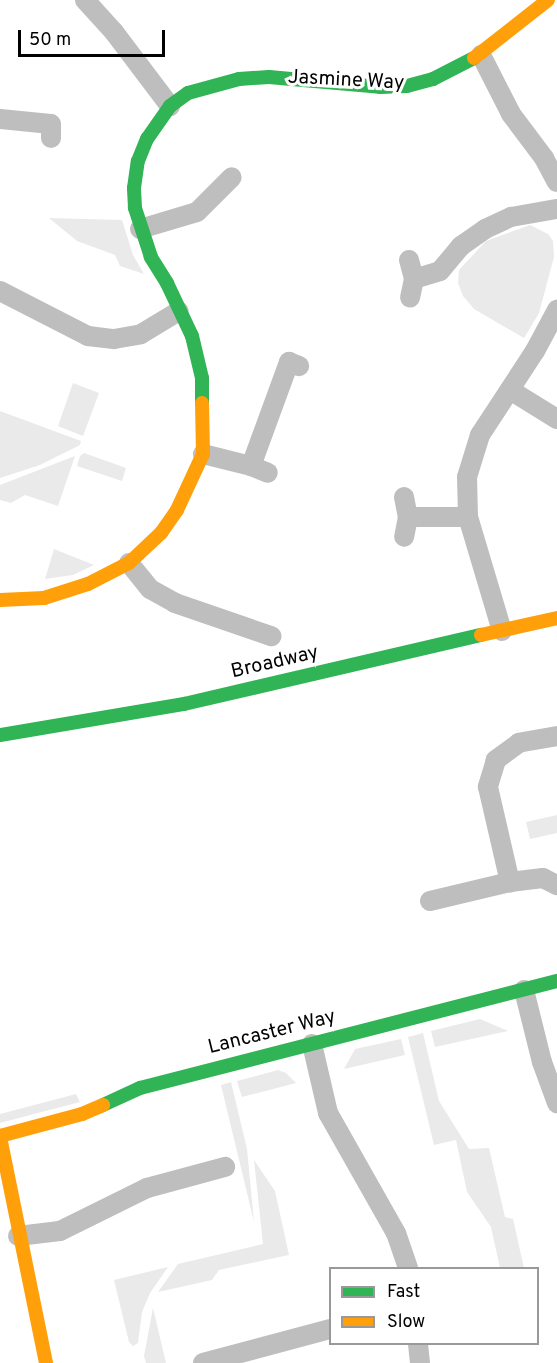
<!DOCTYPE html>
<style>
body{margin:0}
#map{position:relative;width:557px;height:1363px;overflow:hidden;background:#fff;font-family:Overpass,sans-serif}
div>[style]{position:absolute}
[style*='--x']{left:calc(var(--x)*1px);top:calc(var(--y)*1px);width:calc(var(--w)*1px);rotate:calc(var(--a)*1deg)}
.green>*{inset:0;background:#eaeaea}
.street>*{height:20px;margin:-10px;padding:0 10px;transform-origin:10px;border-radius:10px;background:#bebebe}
.fast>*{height:14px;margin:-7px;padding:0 7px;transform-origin:7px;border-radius:7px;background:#30b455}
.slow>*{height:14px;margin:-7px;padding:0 7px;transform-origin:7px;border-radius:7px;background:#ff9f0a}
span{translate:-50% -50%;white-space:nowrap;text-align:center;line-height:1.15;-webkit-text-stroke:6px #fff;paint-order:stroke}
.street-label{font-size:20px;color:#000}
.legend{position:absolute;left:329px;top:1267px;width:210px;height:78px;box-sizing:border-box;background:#fff;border:2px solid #999;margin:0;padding:8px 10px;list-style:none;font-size:18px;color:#000}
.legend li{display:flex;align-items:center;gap:12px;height:30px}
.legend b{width:30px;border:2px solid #999}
.scale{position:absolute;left:18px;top:30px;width:147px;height:27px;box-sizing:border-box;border:3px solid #000;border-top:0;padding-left:8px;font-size:18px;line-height:21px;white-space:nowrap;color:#000;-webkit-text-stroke:4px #fff;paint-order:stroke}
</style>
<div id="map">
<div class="green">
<div style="clip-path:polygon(49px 218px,122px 220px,133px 255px,144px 274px,120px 266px,115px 255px,77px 241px)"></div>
<div style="clip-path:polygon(530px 225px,548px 234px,553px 241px,554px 257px,539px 313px,524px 338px,474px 309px,463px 296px,458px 283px,459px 270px,486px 241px)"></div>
<div style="clip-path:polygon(73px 383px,99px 393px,83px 436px,58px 426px)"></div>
<div style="clip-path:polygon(0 411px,81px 441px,80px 445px,40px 465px,0 478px)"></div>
<div style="clip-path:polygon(84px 453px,126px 468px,122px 481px,77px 466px,80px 456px)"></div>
<div style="clip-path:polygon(75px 456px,58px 506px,25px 495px,11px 503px,0 500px,0 485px)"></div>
<div style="clip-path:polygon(54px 549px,94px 565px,73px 575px,45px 579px)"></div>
<div style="clip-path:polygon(557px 815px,557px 833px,530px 839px,526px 822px)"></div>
<div style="clip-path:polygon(480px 1019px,508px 1031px,435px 1047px,431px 1031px)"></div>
<div style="clip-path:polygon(423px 1033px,439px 1101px,469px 1149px,489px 1148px,505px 1217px,513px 1219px,524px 1268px,500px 1268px,491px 1227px,467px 1192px,456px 1140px,434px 1145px,408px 1037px)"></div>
<div style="clip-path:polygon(401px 1039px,405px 1055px,344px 1069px,355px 1049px)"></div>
<div style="clip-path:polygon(278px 1070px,286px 1073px,296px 1083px,242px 1097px,237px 1081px)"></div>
<div style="clip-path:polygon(231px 1082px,247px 1149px,254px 1222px,221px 1085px)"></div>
<div style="clip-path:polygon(76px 1094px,80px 1102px,0 1123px,0 1114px)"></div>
<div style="clip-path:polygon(254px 1160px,275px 1191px,289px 1255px,219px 1270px,212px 1280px,158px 1292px,178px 1264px,263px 1244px)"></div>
<div style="clip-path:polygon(168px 1267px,150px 1293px,142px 1312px,138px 1343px,133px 1346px,129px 1342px,114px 1280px)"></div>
<div style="clip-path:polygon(153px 1308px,166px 1363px,146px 1363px,144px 1356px)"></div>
</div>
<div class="street">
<div style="--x:85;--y:0;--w:43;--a:47.8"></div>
<div style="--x:114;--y:32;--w:93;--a:52.9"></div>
<div style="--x:481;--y:55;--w:66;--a:63"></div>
<div style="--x:511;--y:114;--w:55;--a:53.1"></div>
<div style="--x:544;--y:158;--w:27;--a:62"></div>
<div style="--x:0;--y:119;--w:51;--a:5.6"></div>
<div style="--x:51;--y:124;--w:14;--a:90"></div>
<div style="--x:140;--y:229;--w:59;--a:-16.6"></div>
<div style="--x:197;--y:212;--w:49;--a:-45"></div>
<div style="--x:409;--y:260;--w:20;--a:75"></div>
<div style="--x:414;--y:279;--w:19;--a:102"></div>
<div style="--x:414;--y:279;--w:27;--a:-17"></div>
<div style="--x:440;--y:271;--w:33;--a:-50"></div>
<div style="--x:461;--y:246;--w:29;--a:-35"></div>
<div style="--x:485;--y:229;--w:29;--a:-25"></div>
<div style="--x:511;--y:217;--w:47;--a:-9.9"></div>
<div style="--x:0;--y:291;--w:99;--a:27.1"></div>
<div style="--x:88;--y:336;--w:26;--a:7"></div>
<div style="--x:114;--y:339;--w:27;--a:-10"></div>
<div style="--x:141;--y:334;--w:44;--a:-31.2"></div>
<div style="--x:510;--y:390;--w:55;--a:31.7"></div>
<div style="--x:203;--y:454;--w:49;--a:14"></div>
<div style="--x:251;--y:466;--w:18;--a:22"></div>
<div style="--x:251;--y:466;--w:111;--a:-69.9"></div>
<div style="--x:289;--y:362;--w:11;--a:22"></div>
<div style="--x:404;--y:497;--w:20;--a:79"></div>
<div style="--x:408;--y:517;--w:20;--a:101"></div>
<div style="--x:408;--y:517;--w:60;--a:0"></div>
<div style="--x:129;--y:563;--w:33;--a:51"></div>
<div style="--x:150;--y:589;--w:29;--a:29"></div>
<div style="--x:175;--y:603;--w:102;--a:19"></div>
<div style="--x:502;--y:631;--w:119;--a:-106.6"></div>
<div style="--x:468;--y:517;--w:40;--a:-91.4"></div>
<div style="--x:467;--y:477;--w:44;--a:-72.8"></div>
<div style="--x:480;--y:435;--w:100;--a:-56.8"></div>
<div style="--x:535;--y:351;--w:47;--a:-61.8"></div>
<div style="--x:557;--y:736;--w:39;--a:170"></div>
<div style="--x:519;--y:743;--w:29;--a:144"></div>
<div style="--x:496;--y:760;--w:28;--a:107"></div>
<div style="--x:488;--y:787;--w:98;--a:77"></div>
<div style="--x:510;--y:882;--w:33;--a:-7"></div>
<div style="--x:543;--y:878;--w:16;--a:27"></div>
<div style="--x:430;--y:901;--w:82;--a:-13.4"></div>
<div style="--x:524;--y:990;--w:74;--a:76"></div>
<div style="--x:542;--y:1062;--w:44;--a:69.9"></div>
<div style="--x:312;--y:1044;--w:71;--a:76.9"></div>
<div style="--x:328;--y:1113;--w:138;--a:60.5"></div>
<div style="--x:396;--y:1233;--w:37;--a:71"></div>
<div style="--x:18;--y:1236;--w:42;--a:-6.8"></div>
<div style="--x:60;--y:1231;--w:97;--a:-26.3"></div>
<div style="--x:147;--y:1188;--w:81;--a:-15.1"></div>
<div style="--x:418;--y:1344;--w:19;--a:84"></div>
<div style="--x:203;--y:1363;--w:131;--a:-15"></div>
</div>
<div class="fast">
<div style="--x:202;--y:403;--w:25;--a:-90"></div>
<div style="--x:202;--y:378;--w:43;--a:-103.4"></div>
<div style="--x:192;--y:336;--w:59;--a:-115.3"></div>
<div style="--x:167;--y:283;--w:31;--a:-122"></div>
<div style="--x:151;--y:257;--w:52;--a:-108.1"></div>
<div style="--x:135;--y:208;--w:20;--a:-93"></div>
<div style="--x:134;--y:188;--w:27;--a:-82"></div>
<div style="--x:138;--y:161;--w:24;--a:-68"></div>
<div style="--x:147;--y:139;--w:40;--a:-55.1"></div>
<div style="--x:170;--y:106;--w:22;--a:-36"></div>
<div style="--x:188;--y:93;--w:53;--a:-15.4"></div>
<div style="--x:239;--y:79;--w:30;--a:-4"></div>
<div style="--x:269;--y:77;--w:111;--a:5.1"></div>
<div style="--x:380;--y:87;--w:27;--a:-2"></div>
<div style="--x:407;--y:86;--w:27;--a:-15"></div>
<div style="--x:433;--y:79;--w:46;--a:-27.1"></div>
<div style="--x:0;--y:735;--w:187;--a:-9.6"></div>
<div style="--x:184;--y:704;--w:305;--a:-13.1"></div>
<div style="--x:103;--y:1105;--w:41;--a:-24.7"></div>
<div style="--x:140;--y:1088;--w:431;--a:-14.4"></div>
</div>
<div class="slow">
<div style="--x:474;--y:58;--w:94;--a:-38.1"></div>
<div style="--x:0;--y:600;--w:44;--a:-2.6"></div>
<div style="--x:44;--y:598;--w:46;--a:-17.7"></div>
<div style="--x:88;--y:584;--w:46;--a:-27.1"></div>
<div style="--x:129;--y:563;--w:44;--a:-43.2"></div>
<div style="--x:161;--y:533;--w:28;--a:-55"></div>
<div style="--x:177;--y:510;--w:62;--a:-65.1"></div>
<div style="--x:203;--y:454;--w:51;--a:-91.1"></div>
<div style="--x:481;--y:635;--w:78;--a:-12.6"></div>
<div style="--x:46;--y:1363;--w:232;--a:-101.5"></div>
<div style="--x:0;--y:1136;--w:85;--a:-15"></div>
<div style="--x:82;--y:1114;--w:23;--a:-23"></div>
</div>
<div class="street-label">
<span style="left:346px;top:81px;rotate:3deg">Jasmine Way</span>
<span style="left:275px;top:663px;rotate:-13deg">Broadway</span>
<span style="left:272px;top:1033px;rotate:-14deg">Lancaster Way</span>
</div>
<ul class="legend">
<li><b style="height:8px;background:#30b455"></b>Fast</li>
<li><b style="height:8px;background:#ff9f0a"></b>Slow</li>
</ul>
<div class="scale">50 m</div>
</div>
